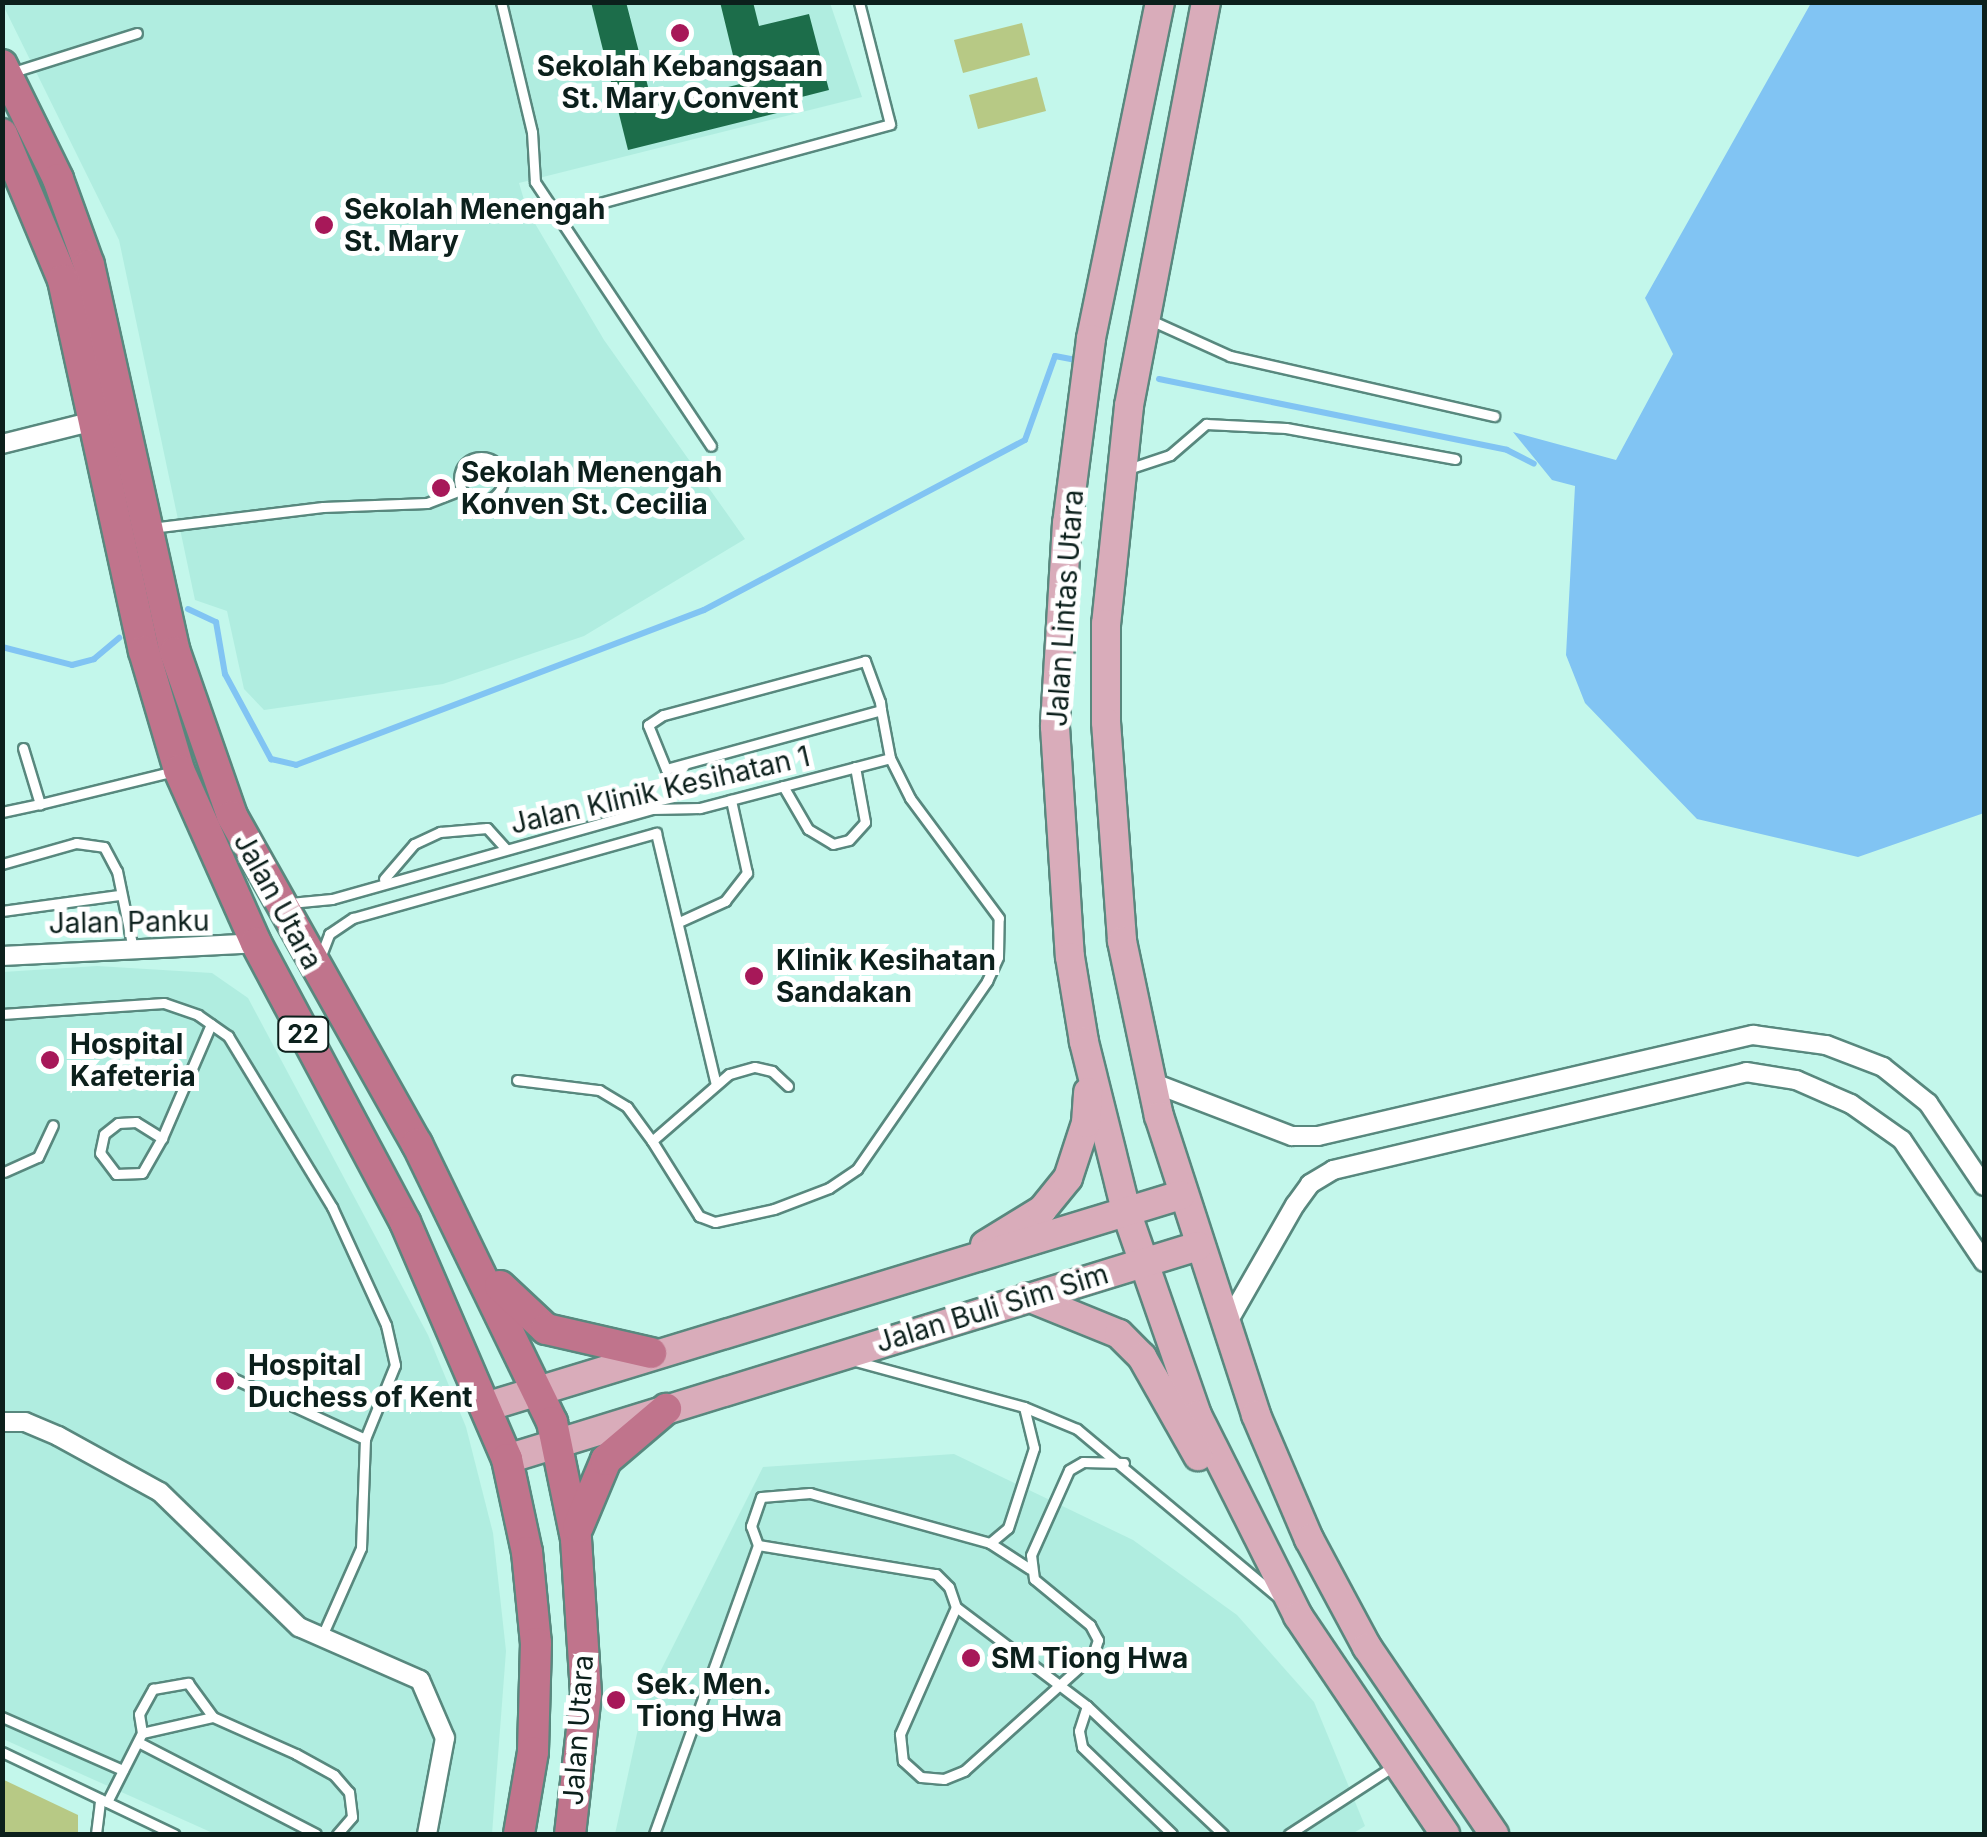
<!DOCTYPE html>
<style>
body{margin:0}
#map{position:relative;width:1987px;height:1837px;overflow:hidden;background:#c3f7eb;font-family:Inter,sans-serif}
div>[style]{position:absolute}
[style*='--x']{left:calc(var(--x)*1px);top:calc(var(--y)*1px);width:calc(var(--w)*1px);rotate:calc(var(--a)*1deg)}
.built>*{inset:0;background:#b0ede0}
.green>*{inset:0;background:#b7c985}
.water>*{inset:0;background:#81c4f3}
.stream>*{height:6px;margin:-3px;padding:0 3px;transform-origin:3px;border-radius:3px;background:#81c4f3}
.building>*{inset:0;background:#1c6d4a}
.roads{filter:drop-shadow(2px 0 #58887e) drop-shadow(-2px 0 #58887e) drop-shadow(0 2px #58887e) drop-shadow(0 -2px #58887e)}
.lane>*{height:9px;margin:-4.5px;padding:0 4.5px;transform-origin:4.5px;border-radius:4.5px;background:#fff}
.lane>.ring{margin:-4.5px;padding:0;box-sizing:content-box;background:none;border:9px solid #fff;border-radius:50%}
.street>*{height:18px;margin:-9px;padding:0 9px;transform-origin:9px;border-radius:9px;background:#fff}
.primary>*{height:28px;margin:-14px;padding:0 14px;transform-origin:14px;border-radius:14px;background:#d9acba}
.highway>*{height:30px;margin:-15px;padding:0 15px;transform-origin:15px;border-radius:15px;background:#c0748c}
.dots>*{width:28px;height:28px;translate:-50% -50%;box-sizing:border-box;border:5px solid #fff;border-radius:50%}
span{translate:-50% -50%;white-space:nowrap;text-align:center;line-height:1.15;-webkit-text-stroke:10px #fff;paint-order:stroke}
.shield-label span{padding:2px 8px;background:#fff;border:2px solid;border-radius:8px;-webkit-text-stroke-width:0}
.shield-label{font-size:25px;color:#0c201c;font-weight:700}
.poi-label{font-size:28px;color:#0c201c;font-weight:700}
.left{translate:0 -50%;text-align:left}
.street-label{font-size:28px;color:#0c201c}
.frame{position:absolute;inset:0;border:5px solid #0c201c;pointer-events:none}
</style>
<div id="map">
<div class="built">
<div style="clip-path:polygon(2px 3px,830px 3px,862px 97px,519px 183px,527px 210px,604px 340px,745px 539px,584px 636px,443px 684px,264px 710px,244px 689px,227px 611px,195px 600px,119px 240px)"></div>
<div style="clip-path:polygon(97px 966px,212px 973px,248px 998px,428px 1335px,466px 1427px,493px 1533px,506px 1651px,492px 1834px,215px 1834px,3px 1739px,3px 972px)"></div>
<div style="clip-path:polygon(954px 1454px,1133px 1540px,1237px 1615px,1314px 1702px,1365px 1826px,1352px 1834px,615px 1834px,643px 1706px,763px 1467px)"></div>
</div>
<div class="green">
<div style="clip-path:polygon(1022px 23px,1030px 55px,963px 73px,954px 40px)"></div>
<div style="clip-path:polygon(1037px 77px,1046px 111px,978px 129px,969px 95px)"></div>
<div style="clip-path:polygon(2px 1779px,78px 1815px,78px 1834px,3px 1834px)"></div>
</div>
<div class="water">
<div style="clip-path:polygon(1811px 3px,1984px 3px,1984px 813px,1858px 857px,1697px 819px,1585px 703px,1566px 655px,1575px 486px,1552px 480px,1513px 432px,1616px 460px,1673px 354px,1645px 298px)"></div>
</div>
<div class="stream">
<div style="--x:1159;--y:379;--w:355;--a:11.5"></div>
<div style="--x:1507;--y:450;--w:30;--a:27"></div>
<div style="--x:188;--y:609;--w:31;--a:25"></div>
<div style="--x:216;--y:622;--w:53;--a:80.2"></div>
<div style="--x:225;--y:674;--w:97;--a:61.6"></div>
<div style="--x:271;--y:759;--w:26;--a:13"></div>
<div style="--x:296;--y:765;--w:436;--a:-20.8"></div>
<div style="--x:704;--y:610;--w:363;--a:-27.9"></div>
<div style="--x:1025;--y:440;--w:89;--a:-70.3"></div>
<div style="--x:1055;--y:356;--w:20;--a:11"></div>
<div style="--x:2;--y:647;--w:72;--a:14.4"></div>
<div style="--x:72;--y:665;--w:23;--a:-15"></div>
<div style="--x:94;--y:659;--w:33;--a:-40"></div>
</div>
<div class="building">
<div style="clip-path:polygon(591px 2px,626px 2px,653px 106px,740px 84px,720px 2px,753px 2px,759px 26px,809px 14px,829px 90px,778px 103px,781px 112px,628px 150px)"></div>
</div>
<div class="roads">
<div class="lane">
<div style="--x:501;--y:2;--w:134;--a:76.6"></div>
<div style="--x:532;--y:132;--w:50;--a:86.6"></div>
<div style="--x:535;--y:182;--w:317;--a:56.3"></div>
<div style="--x:10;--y:73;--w:133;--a:-17.5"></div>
<div style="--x:556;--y:215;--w:346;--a:-15.2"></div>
<div style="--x:890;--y:124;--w:126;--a:-104.3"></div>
<div style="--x:1148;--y:319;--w:90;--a:24.3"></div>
<div style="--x:1230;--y:356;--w:271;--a:12.8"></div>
<div class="ring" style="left:459px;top:457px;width:35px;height:35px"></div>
<div style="--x:1128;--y:469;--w:44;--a:-18.4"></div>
<div style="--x:1170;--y:455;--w:48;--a:-40.7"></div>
<div style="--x:1206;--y:424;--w:80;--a:2.9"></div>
<div style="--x:1286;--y:428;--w:172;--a:10.4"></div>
<div style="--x:151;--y:528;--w:173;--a:-7"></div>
<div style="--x:323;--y:507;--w:104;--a:-2.2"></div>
<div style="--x:427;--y:503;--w:36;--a:-21"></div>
<div style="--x:23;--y:748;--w:59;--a:73.1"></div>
<div style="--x:40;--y:804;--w:138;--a:-13.8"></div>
<div style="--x:783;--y:786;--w:50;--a:59.8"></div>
<div style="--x:808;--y:829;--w:29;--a:31"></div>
<div style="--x:833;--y:844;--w:16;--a:-14"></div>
<div style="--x:849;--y:840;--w:24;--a:-48"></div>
<div style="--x:865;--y:822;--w:56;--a:-100.3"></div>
<div style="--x:2;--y:812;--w:39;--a:-12"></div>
<div style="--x:2;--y:864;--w:77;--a:-15.8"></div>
<div style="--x:76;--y:843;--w:28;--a:8"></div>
<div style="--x:104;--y:847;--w:27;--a:62"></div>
<div style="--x:117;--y:871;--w:75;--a:78.4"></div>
<div style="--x:384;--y:879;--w:46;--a:-49.4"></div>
<div style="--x:414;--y:844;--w:29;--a:-25"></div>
<div style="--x:440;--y:832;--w:47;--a:-4.9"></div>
<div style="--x:487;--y:828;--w:28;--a:48"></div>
<div style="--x:290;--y:903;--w:42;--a:-5.4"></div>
<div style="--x:332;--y:899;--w:332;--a:-15.7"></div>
<div style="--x:652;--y:809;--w:48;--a:-1.2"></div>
<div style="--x:700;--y:808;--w:196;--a:-14.7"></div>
<div style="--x:2;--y:911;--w:118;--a:-7.8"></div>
<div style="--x:679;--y:922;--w:51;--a:-24.5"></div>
<div style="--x:725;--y:901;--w:36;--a:-52"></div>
<div style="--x:747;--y:873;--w:75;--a:-102.4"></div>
<div style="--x:320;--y:958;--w:26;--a:-69"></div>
<div style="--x:329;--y:934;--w:29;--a:-34"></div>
<div style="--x:353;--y:918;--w:315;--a:-15.7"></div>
<div style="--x:656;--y:833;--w:258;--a:76.6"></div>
<div style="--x:2;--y:1014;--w:162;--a:-3.9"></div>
<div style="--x:164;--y:1003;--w:36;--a:19"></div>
<div style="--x:198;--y:1015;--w:37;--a:35"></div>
<div style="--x:228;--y:1036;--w:200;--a:58.7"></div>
<div style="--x:332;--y:1207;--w:130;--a:65.4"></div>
<div style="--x:386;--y:1325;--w:41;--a:77.3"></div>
<div style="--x:395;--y:1365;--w:80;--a:112.1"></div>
<div style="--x:365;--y:1439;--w:109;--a:92.1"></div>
<div style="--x:361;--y:1548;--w:96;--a:113.9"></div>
<div style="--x:517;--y:1080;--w:83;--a:7"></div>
<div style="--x:599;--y:1090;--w:33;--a:31"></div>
<div style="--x:627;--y:1107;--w:42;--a:53.7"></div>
<div style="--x:788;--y:1086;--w:22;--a:-137"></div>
<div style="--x:772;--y:1071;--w:18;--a:-167"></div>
<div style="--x:754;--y:1067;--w:26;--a:164"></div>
<div style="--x:729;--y:1074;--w:102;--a:139"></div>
<div style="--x:652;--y:1141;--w:89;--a:57.9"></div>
<div style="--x:699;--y:1216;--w:17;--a:21"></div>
<div style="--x:715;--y:1222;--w:60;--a:-12.4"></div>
<div style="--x:774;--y:1209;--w:59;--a:-20.9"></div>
<div style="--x:829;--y:1188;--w:34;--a:-34"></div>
<div style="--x:857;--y:1169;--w:229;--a:-55.3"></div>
<div style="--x:987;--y:981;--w:26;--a:-65"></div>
<div style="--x:998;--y:957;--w:39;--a:-89"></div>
<div style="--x:999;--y:918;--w:149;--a:-126.6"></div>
<div style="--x:910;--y:798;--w:45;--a:-116.6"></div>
<div style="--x:890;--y:758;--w:49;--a:-100.6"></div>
<div style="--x:881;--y:710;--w:8;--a:-97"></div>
<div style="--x:880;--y:702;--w:44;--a:-110.1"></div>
<div style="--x:865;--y:661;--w:209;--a:165"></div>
<div style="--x:663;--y:715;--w:18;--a:146"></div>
<div style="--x:648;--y:725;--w:48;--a:67.8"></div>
<div style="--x:666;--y:769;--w:223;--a:-15.3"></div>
<div style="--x:136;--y:1122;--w:31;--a:32"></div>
<div style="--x:162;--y:1138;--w:40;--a:119.7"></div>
<div style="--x:142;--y:1173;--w:26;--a:178"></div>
<div style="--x:116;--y:1174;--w:26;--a:-127"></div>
<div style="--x:100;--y:1153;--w:19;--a:-78"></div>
<div style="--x:104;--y:1134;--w:18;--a:-38"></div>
<div style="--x:118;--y:1123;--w:18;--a:-3"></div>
<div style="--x:162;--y:1138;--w:124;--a:-66.7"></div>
<div style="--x:4;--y:1172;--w:37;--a:-24"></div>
<div style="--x:38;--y:1157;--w:35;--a:-65"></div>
<div style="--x:855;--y:1361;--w:175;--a:15.2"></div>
<div style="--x:1024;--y:1407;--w:57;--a:22.5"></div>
<div style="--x:1077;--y:1429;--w:262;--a:39.9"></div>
<div style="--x:226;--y:1375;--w:153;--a:24.7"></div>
<div style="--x:990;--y:1543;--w:23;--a:-40"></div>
<div style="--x:1008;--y:1528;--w:84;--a:-72"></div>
<div style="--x:1034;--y:1448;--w:42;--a:-103.7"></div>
<div style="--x:1030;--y:1569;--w:48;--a:-147"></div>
<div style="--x:990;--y:1543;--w:187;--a:-164.5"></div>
<div style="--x:810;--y:1493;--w:49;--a:175.3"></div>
<div style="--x:761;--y:1497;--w:31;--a:109"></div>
<div style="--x:751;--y:1526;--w:20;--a:70"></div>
<div style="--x:758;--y:1545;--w:180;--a:9.3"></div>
<div style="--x:936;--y:1574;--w:18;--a:45"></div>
<div style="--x:949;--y:1587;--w:21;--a:71"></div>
<div style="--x:956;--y:1607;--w:139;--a:113.8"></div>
<div style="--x:900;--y:1734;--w:27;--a:84"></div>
<div style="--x:903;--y:1761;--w:24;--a:42"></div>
<div style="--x:921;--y:1777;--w:23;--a:5"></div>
<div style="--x:944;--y:1779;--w:22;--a:-22"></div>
<div style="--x:964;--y:1771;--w:173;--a:-42"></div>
<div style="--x:1093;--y:1655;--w:16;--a:-72"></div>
<div style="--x:1098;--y:1640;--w:17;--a:-118"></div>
<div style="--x:1090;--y:1625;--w:72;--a:-140.6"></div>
<div style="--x:1034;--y:1579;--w:24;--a:-97"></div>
<div style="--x:1031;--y:1555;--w:93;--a:-65.9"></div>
<div style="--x:1069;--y:1470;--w:16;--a:-30"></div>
<div style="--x:1083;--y:1462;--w:41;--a:1.4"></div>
<div style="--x:956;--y:1607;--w:164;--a:37.1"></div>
<div style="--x:1087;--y:1706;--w:187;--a:43.3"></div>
<div style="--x:1087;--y:1706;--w:26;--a:108"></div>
<div style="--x:1079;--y:1731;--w:16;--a:79"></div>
<div style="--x:1082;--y:1747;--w:125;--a:44"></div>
<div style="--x:2;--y:1717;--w:132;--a:23.7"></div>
<div style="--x:142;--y:1733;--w:73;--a:-12.7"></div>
<div style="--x:213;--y:1717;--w:91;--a:24"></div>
<div style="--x:296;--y:1754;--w:43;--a:28.9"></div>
<div style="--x:334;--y:1775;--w:23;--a:49"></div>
<div style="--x:349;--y:1792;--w:25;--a:83"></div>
<div style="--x:352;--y:1817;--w:23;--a:131"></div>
<div style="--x:138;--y:1742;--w:200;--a:27.3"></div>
<div style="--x:2;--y:1752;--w:191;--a:25.5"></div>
<div style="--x:107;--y:1802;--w:77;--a:-63.1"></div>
<div style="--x:142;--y:1733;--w:19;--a:-99"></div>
<div style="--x:139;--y:1714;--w:29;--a:-61"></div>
<div style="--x:153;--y:1689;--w:36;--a:-10"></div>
<div style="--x:188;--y:1683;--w:42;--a:53.7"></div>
<div style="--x:96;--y:1834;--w:35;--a:-83"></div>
<div style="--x:654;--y:1834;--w:307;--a:-70.2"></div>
<div style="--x:1289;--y:1834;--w:123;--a:-33"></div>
</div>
<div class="street">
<div style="--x:2;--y:444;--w:95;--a:-14"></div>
<div style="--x:2;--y:956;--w:254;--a:-2.9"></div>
<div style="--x:1151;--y:1082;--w:151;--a:21"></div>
<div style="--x:1292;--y:1136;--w:26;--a:0"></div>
<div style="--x:1318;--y:1136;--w:447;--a:-13.1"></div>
<div style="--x:1753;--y:1035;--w:74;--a:7.8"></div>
<div style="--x:1826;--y:1045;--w:61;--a:21.1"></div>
<div style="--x:1883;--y:1067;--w:58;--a:38.7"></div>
<div style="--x:1928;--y:1103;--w:100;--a:56"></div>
<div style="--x:1225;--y:1327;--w:141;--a:-60.2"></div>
<div style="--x:1295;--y:1205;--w:26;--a:-54"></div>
<div style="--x:1310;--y:1184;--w:27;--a:-31"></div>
<div style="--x:1333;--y:1170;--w:424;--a:-13.3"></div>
<div style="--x:1746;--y:1072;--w:51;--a:9.1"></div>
<div style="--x:1796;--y:1080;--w:60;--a:23.6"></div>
<div style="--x:1851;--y:1104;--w:62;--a:35.2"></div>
<div style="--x:1902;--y:1140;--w:147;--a:56.1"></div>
<div style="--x:2;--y:1422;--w:23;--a:0"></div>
<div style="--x:25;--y:1422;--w:36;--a:23"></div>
<div style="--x:58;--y:1436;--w:116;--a:28.8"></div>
<div style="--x:160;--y:1492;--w:194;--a:44.2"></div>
<div style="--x:299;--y:1627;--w:132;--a:23.7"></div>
<div style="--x:420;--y:1680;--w:63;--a:66.7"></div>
<div style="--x:445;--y:1738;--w:98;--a:100.6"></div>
</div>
<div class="primary">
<div style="--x:1160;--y:2;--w:344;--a:101.6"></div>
<div style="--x:1091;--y:339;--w:186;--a:97.4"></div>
<div style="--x:1067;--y:523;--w:204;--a:93.4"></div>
<div style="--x:1055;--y:727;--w:230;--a:86.3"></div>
<div style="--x:1070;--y:957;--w:86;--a:80.6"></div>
<div style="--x:1084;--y:1042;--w:177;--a:76"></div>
<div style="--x:1127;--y:1214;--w:213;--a:70.8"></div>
<div style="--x:1197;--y:1415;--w:225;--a:63.3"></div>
<div style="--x:1298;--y:1616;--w:263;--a:56"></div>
<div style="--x:1206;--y:2;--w:411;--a:100.8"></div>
<div style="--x:1129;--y:406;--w:219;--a:96"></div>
<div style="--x:1106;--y:624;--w:98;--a:90"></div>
<div style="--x:1106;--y:722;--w:220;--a:85.8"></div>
<div style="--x:1122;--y:941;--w:179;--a:78.1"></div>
<div style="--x:1159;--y:1116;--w:314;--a:72"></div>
<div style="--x:1256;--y:1415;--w:135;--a:66.9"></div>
<div style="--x:1309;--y:1539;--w:123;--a:61.8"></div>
<div style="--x:1367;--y:1647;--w:226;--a:55.8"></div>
<div style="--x:985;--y:1245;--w:67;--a:-31.6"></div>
<div style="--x:1042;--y:1210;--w:41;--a:-50.9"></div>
<div style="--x:1068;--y:1178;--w:58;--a:-71.9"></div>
<div style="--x:1086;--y:1123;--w:31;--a:-86"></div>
<div style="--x:1028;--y:1297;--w:98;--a:22.1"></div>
<div style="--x:1119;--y:1334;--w:33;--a:45"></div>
<div style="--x:1142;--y:1357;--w:114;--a:60.5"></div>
<div style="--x:489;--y:1406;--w:723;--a:-16.96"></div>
<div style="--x:507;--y:1459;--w:723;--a:-17.13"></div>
</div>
<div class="highway">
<div style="--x:2;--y:65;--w:127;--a:63.8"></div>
<div style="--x:58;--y:179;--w:91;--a:70.2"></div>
<div style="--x:89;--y:265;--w:396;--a:77.5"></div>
<div style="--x:175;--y:652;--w:174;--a:70.8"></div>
<div style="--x:232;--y:816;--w:377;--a:60.6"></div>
<div style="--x:417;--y:1144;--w:309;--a:64.1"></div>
<div style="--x:552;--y:1422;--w:119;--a:78.4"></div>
<div style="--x:576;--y:1539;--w:155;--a:86.3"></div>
<div style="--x:586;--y:1694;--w:141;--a:96.5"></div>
<div style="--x:2;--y:134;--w:158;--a:67.3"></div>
<div style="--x:63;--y:280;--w:380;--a:77.7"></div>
<div style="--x:144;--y:651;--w:124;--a:73.6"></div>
<div style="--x:179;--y:770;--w:189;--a:66"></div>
<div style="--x:256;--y:943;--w:316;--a:61.9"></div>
<div style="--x:405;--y:1222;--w:258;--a:66.7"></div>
<div style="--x:507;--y:1459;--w:95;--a:77.9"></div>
<div style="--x:527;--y:1552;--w:91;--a:84.4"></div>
<div style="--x:536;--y:1643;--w:109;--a:91.6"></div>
<div style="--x:533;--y:1752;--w:83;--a:99.7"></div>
<div style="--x:500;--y:1286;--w:63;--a:43.1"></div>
<div style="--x:546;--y:1329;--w:108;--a:12.9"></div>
<div style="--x:578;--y:1527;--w:73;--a:-67.3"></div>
<div style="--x:606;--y:1460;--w:79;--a:-40.4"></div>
</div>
</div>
<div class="dots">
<div style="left:680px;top:33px;background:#a71859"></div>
<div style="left:324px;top:225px;background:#a71859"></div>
<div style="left:441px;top:488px;background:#a71859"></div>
<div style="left:754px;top:976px;background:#a71859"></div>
<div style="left:50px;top:1060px;background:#a71859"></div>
<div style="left:225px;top:1381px;background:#a71859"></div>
<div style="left:971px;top:1658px;background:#a71859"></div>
<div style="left:616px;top:1700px;background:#a71859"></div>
</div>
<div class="shield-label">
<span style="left:303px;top:1034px">22</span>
</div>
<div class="poi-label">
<span style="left:680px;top:82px">Sekolah Kebangsaan<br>St. Mary Convent</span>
<span class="left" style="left:344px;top:225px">Sekolah Menengah<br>St. Mary</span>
<span class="left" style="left:461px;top:488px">Sekolah Menengah<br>Konven St. Cecilia</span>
<span class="left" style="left:776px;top:976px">Klinik Kesihatan<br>Sandakan</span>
<span class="left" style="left:70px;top:1060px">Hospital<br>Kafeteria</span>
<span class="left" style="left:248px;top:1381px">Hospital<br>Duchess of Kent</span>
<span class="left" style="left:991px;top:1658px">SM Tiong Hwa</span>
<span class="left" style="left:636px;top:1700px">Sek. Men.<br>Tiong Hwa</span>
</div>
<div class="street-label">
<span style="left:1065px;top:608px;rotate:-86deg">Jalan Lintas Utara</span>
<span style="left:660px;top:790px;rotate:-13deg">Jalan Klinik Kesihatan 1</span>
<span style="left:278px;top:901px;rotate:61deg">Jalan Utara</span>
<span style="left:129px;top:922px;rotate:-1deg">Jalan Panku</span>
<span style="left:992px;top:1308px;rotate:-17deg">Jalan Buli Sim Sim</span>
<span style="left:578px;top:1730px;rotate:-86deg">Jalan Utara</span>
</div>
<div class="frame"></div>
</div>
